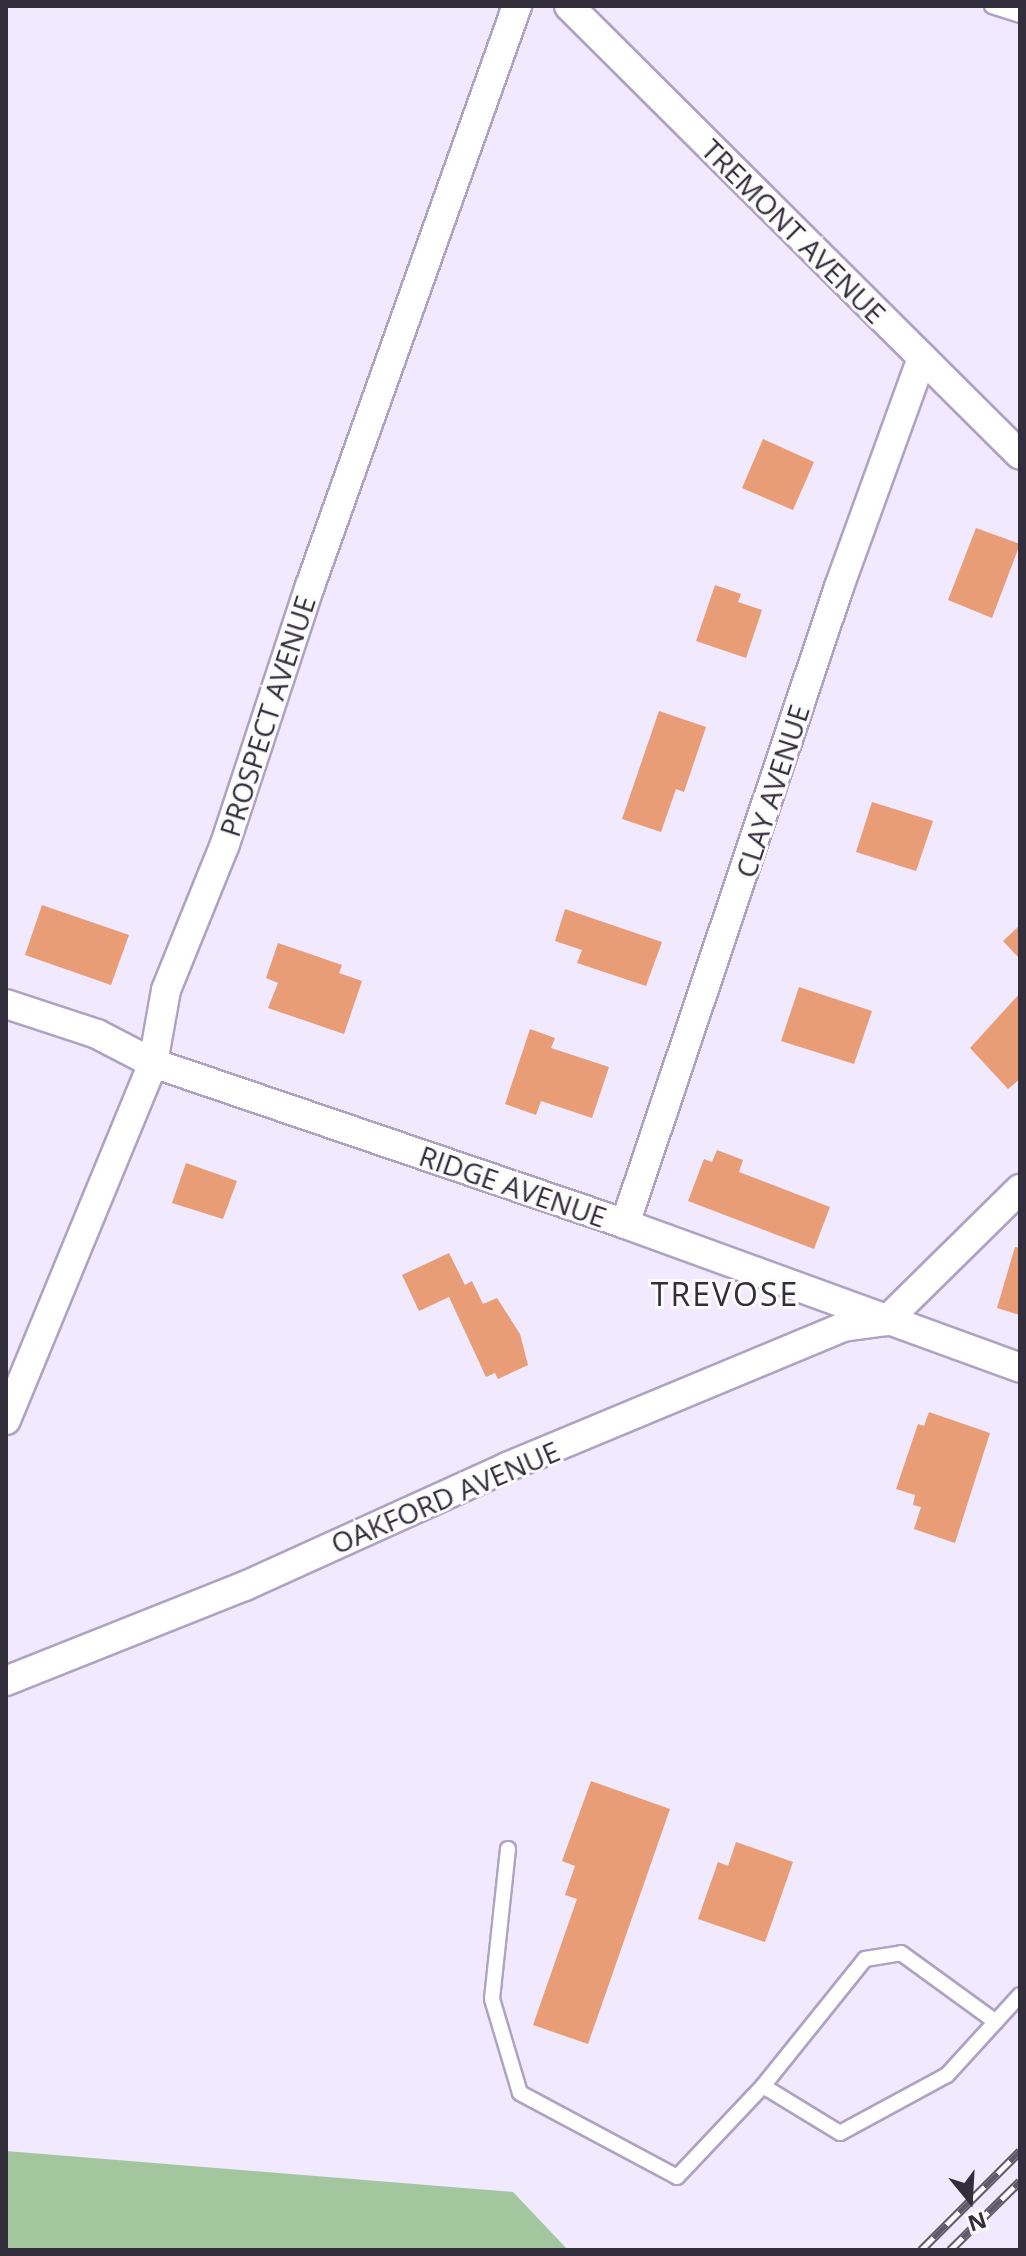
<!DOCTYPE html>
<style>
body{margin:0}
#map{position:relative;width:1026px;height:2256px;overflow:hidden;background:#f1e9fe;font-family:"Open Sans",sans-serif}
div>[style]{position:absolute}
[style*='--x']{left:calc(var(--x)*1px);top:calc(var(--y)*1px);width:calc(var(--w)*1px);rotate:calc(var(--a)*1deg)}
.green>*{inset:0;background:#a3c69e}
.building>*{inset:0;background:#e99d76}
.roads{filter:drop-shadow(2px 0 #afa2c3) drop-shadow(-2px 0 #afa2c3) drop-shadow(0 2px #afa2c3) drop-shadow(0 -2px #afa2c3)}
.service>*{height:14px;margin:-7px;padding:0 7px;transform-origin:7px;border-radius:7px;background:#fff}
.minor>*{height:28px;margin:-14px;padding:0 14px;transform-origin:14px;border-radius:14px;background:#fff}
.rail>*{height:9px;margin-top:-4.5px;transform-origin:0;background:repeating-linear-gradient(90deg,#fbfbfb 0 18px,#605a69 0 36px);box-sizing:border-box;border-block:2px solid #605a69}
span{translate:-50% -50%;white-space:nowrap;text-align:center;line-height:1.15;-webkit-text-stroke:6px #fbfbfb;paint-order:stroke}
.street-label{font-size:28px;color:#332e3b}
.quarter-label{font-size:32px;color:#332e3b;letter-spacing:2px}
.frame{position:absolute;inset:0;border:8px solid #332e3b;pointer-events:none}
.north{position:absolute;left:930px;top:2160px;width:80px;height:80px;-webkit-text-stroke:6px #fbfbfb;paint-order:stroke;rotate:162deg;font-size:22px;font-weight:700;line-height:32px;text-align:center;color:#332e3b}
.north::after{content:'';display:block;margin:auto;width:28px;height:36px;background:#332e3b;clip-path:polygon(50% 0,100% 100%,50% 72%,0 100%)}
</style>
<div id="map">
<div class="green">
<div style="clip-path:polygon(6px 2151px,513px 2192px,568px 2250px,6px 2250px)"></div>
</div>
<div class="building">
<div style="clip-path:polygon(763px 439px,814px 462px,793px 510px,742px 488px)"></div>
<div style="clip-path:polygon(976px 528px,1020px 544px,992px 618px,948px 600px)"></div>
<div style="clip-path:polygon(715px 585px,741px 594px,738px 602px,762px 610px,746px 658px,696px 641px)"></div>
<div style="clip-path:polygon(659px 711px,706px 727px,684px 792px,676px 789px,661px 832px,622px 819px)"></div>
<div style="clip-path:polygon(872px 802px,933px 821px,916px 871px,856px 852px)"></div>
<div style="clip-path:polygon(42px 905px,129px 935px,111px 985px,25px 955px)"></div>
<div style="clip-path:polygon(565px 909px,662px 942px,646px 986px,577px 963px,582px 950px,555px 941px)"></div>
<div style="clip-path:polygon(1020px 925px,1020px 959px,1003px 941px)"></div>
<div style="clip-path:polygon(278px 943px,342px 965px,339px 973px,362px 981px,344px 1034px,268px 1008px,278px 983px,266px 978px)"></div>
<div style="clip-path:polygon(799px 987px,872px 1011px,854px 1064px,781px 1041px)"></div>
<div style="clip-path:polygon(1020px 993px,1020px 1079px,1008px 1089px,970px 1048px)"></div>
<div style="clip-path:polygon(530px 1029px,555px 1038px,551px 1048px,609px 1067px,592px 1118px,541px 1101px,536px 1115px,505px 1104px)"></div>
<div style="clip-path:polygon(717px 1150px,743px 1160px,739px 1172px,830px 1207px,814px 1249px,688px 1201px,704px 1159px,712px 1162px)"></div>
<div style="clip-path:polygon(186px 1163px,237px 1181px,223px 1219px,172px 1203px)"></div>
<div style="clip-path:polygon(1015px 1247px,1020px 1248px,1020px 1315px,997px 1308px)"></div>
<div style="clip-path:polygon(449px 1253px,465px 1285px,472px 1281px,483px 1304px,497px 1298px,520px 1334px,528px 1365px,498px 1379px,495px 1373px,486px 1377px,449px 1297px,419px 1311px,402px 1275px)"></div>
<div style="clip-path:polygon(929px 1412px,990px 1433px,955px 1543px,914px 1529px,921px 1507px,913px 1505px,915px 1495px,896px 1489px,918px 1424px,924px 1426px)"></div>
<div style="clip-path:polygon(591px 1781px,670px 1809px,588px 2044px,533px 2025px,577px 1899px,565px 1895px,575px 1866px,562px 1861px)"></div>
<div style="clip-path:polygon(736px 1842px,793px 1862px,765px 1942px,698px 1919px,718px 1862px,728px 1866px)"></div>
</div>
<div class="roads">
<div class="service">
<div style="--x:992;--y:6;--w:29;--a:18"></div>
<div style="--x:508;--y:1849;--w:151;--a:96.1"></div>
<div style="--x:492;--y:1999;--w:98;--a:73.4"></div>
<div style="--x:520;--y:2093;--w:178;--a:28.1"></div>
<div style="--x:677;--y:2177;--w:125;--a:-46.6"></div>
<div style="--x:763;--y:2086;--w:90;--a:31.4"></div>
<div style="--x:840;--y:2133;--w:122;--a:-28.5"></div>
<div style="--x:947;--y:2075;--w:108;--a:-47.6"></div>
<div style="--x:763;--y:2086;--w:163;--a:-51.2"></div>
<div style="--x:865;--y:1959;--w:36;--a:-9"></div>
<div style="--x:901;--y:1953;--w:117;--a:36"></div>
</div>
<div class="minor">
<div style="--x:569;--y:6;--w:636;--a:44.87"></div>
<div style="--x:6;--y:1004;--w:96;--a:18.2"></div>
<div style="--x:97;--y:1034;--w:63;--a:27.4"></div>
<div style="--x:153;--y:1063;--w:499;--a:18.8"></div>
<div style="--x:625;--y:1224;--w:420;--a:20"></div>
<div style="--x:625;--y:1224;--w:672;--a:-71.43"></div>
<div style="--x:839;--y:587;--w:244;--a:-70.1"></div>
<div style="--x:6;--y:1420;--w:386;--a:-67.6"></div>
<div style="--x:153;--y:1063;--w:74;--a:-79.9"></div>
<div style="--x:166;--y:990;--w:157;--a:-68"></div>
<div style="--x:225;--y:844;--w:272;--a:-71.8"></div>
<div style="--x:310;--y:586;--w:616;--a:-70.36"></div>
<div style="--x:6;--y:1681;--w:257;--a:-21.7"></div>
<div style="--x:245;--y:1586;--w:288;--a:-24.4"></div>
<div style="--x:507;--y:1467;--w:364;--a:-22.6"></div>
<div style="--x:843;--y:1327;--w:43;--a:-7.9"></div>
<div style="--x:886;--y:1321;--w:188;--a:-44.6"></div>
</div>
</div>
<div class="rail">
<div style="--x:921;--y:2250;--w:140;--a:-45"></div>
<div style="--x:950;--y:2250;--w:98;--a:-44.6"></div>
</div>
<div class="street-label">
<span style="left:794px;top:231px;rotate:45deg">TREMONT AVENUE</span>
<span style="left:267px;top:716px;rotate:-72deg">PROSPECT AVENUE</span>
<span style="left:772px;top:791px;rotate:-72deg">CLAY AVENUE</span>
<span style="left:513px;top:1186px;rotate:19deg">RIDGE AVENUE</span>
<span style="left:445px;top:1497px;rotate:-23deg">OAKFORD AVENUE</span>
</div>
<div class="quarter-label">
<span style="left:725px;top:1294px">TREVOSE</span>
</div>
<div class="frame"></div>
<div class="north">N</div>
</div>
